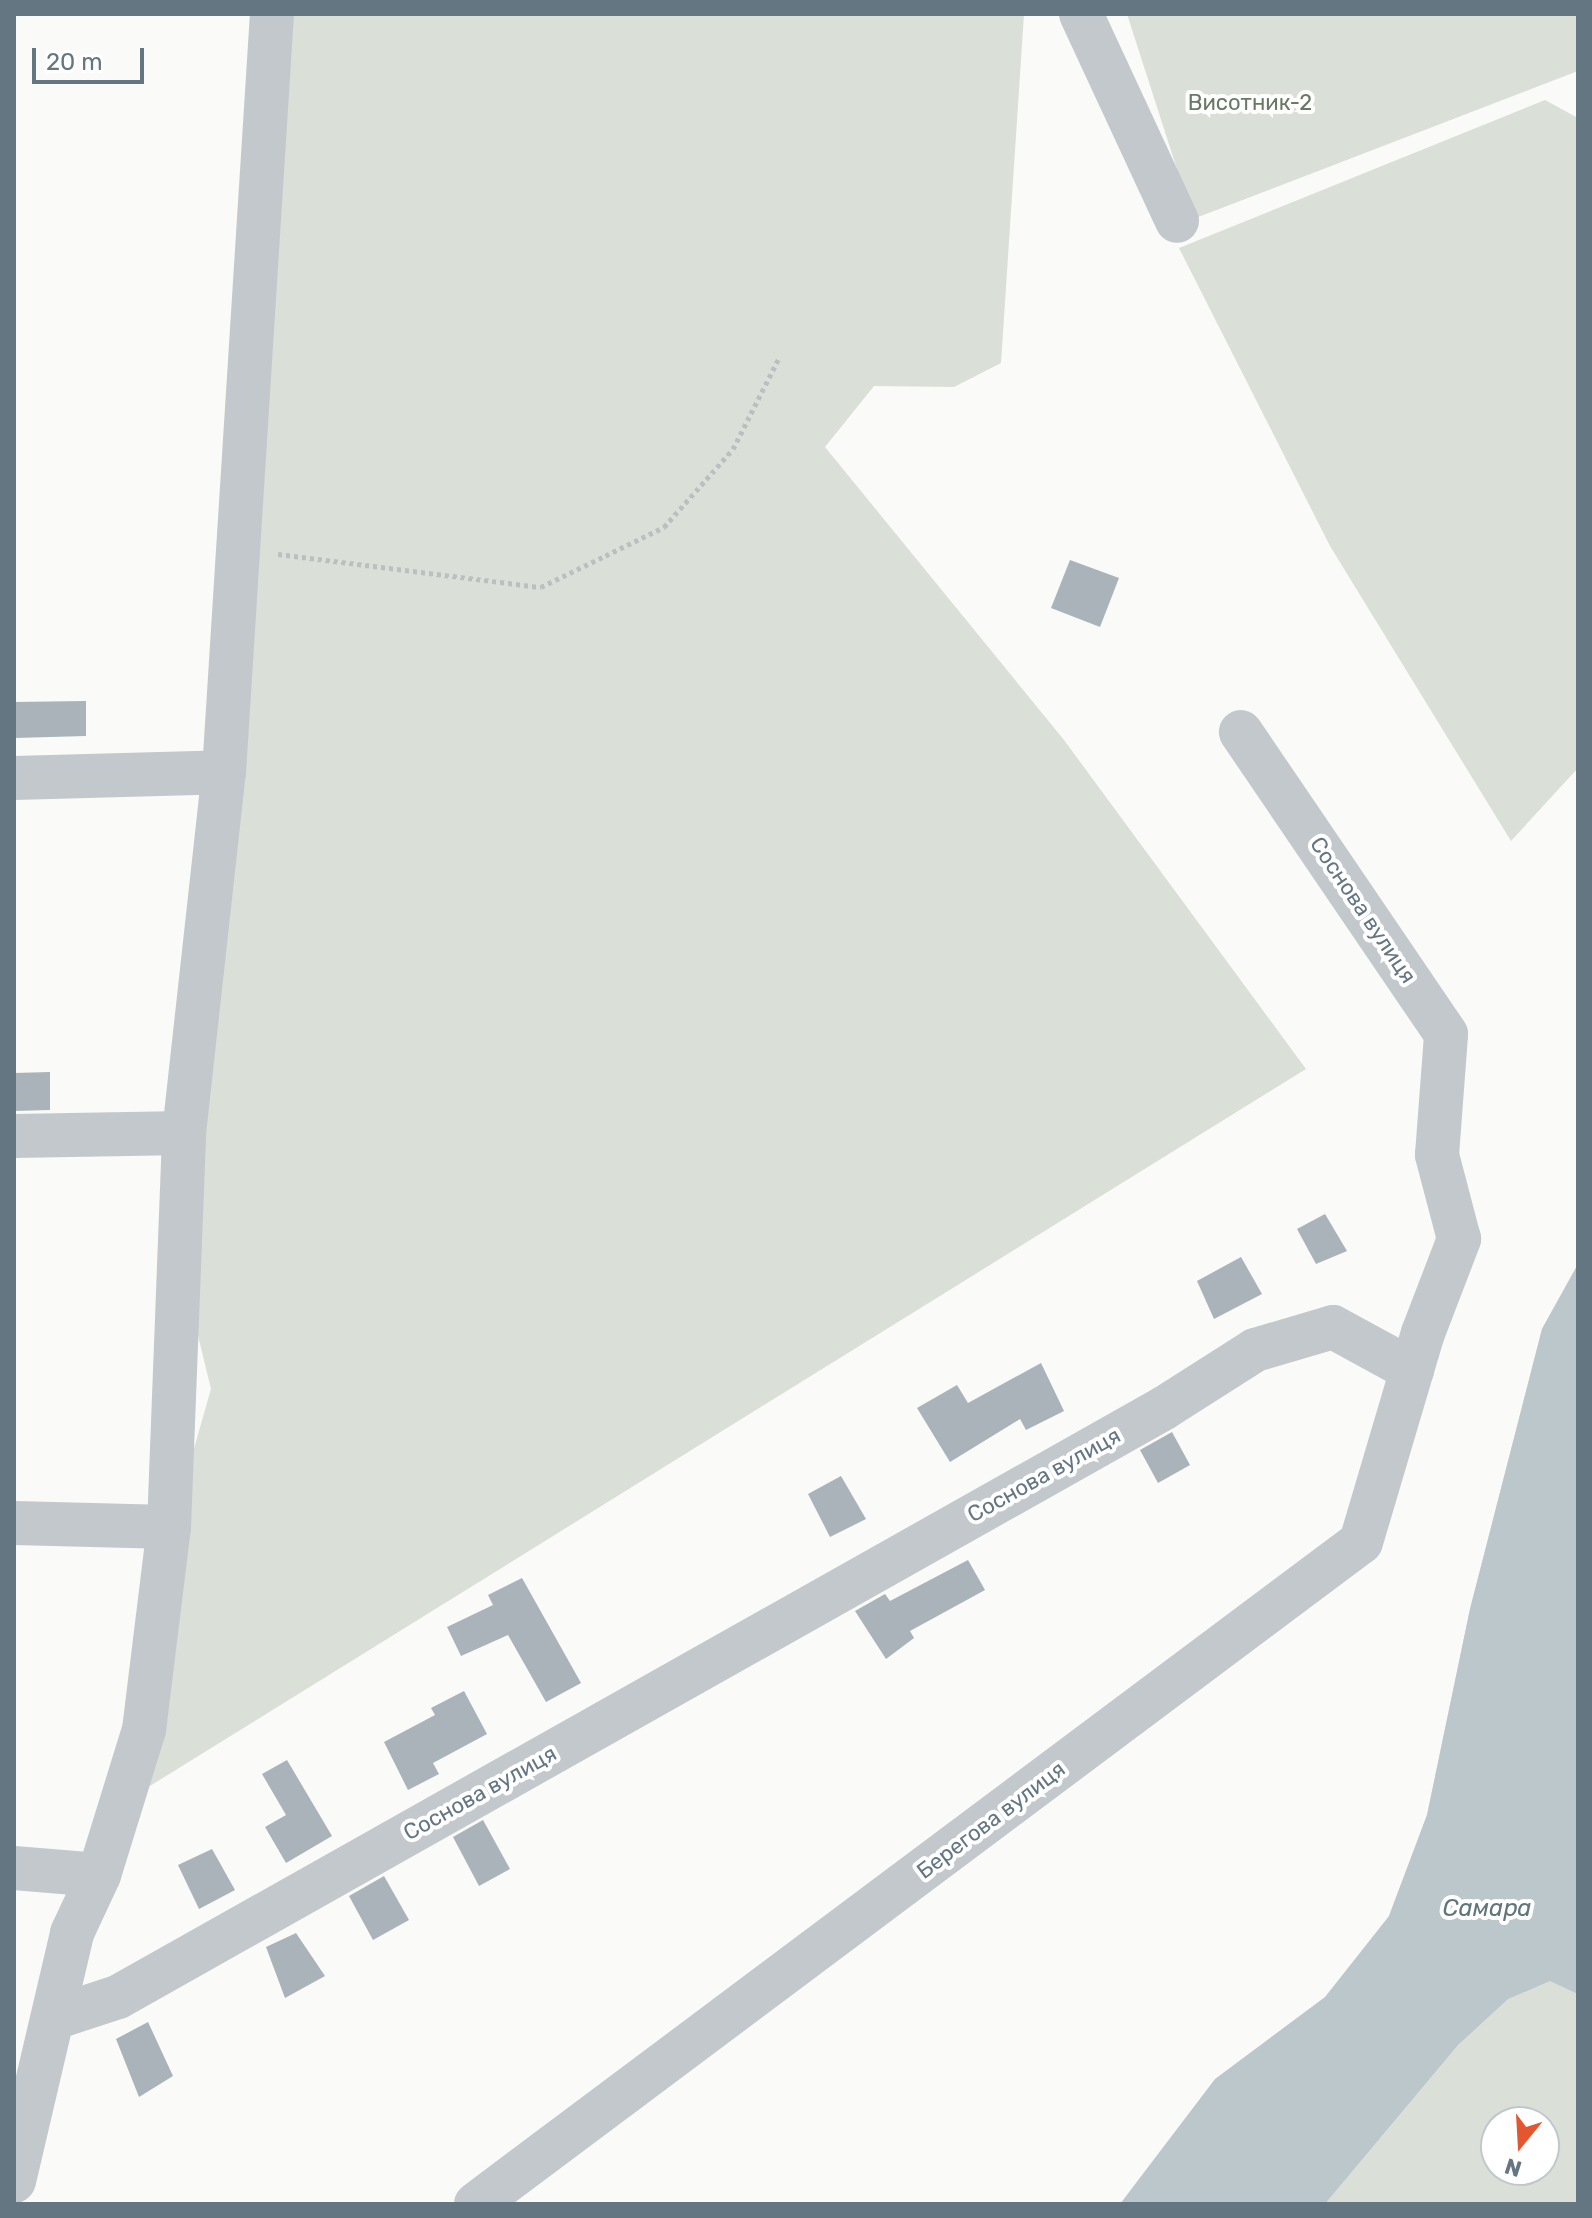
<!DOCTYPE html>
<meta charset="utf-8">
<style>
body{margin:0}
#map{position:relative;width:1592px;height:2218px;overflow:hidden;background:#fafaf8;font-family:Rubik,sans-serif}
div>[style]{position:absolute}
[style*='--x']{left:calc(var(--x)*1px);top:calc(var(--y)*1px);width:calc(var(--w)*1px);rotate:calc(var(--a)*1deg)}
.green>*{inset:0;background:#dadfd7}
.water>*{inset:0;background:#bbc7cb}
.building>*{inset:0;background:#aab3b9}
.path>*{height:5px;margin-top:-2.5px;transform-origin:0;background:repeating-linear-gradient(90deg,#bbbfc2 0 4px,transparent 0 8px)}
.minor>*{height:44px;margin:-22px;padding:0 22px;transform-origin:22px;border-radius:22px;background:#c3c8cc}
span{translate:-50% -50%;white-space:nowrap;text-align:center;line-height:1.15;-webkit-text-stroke:8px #fff;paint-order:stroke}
.park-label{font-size:22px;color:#687a64}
.street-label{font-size:22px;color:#657683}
.water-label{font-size:24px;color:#60757c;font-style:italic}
.frame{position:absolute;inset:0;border:16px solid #657683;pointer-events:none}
.north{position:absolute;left:1480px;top:2106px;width:80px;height:80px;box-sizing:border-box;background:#fff;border:2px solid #c1c8cd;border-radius:50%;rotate:198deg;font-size:22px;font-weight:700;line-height:32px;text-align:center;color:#657683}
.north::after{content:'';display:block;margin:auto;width:28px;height:36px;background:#e4572e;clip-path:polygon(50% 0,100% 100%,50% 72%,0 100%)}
.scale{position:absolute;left:32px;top:48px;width:112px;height:36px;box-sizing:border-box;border:4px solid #657683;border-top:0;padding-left:10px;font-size:24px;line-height:28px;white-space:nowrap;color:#657683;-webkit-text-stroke:6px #fff;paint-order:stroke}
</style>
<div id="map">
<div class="green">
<div style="clip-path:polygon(285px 14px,1024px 14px,1001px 363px,954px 387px,874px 386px,825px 447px,1064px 740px,1306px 1069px,145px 1789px,191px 1459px,211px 1389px,190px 1303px)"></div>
<div style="clip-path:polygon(1127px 14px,1578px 14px,1578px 71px,1193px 219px)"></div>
<div style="clip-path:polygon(1545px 100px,1578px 118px,1578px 768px,1511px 841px,1330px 546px,1179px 248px)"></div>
<div style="clip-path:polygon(evenodd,1578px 1264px,1578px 2204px,1325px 2204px,1459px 2044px,1389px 1916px,1427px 1815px,1470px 1609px,1542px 1329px,1578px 1264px,1496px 2122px,1544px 2122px,1544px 2170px,1496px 2170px,1496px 2122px)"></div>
</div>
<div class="water">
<div style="clip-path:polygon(1578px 1264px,1578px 1994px,1550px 1981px,1508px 1999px,1459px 2044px,1325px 2204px,1120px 2204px,1215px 2079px,1325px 1997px,1389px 1916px,1427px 1815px,1470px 1609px,1542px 1329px)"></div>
</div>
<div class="building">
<div style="clip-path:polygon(1070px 560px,1119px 578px,1100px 627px,1051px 608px)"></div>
<div style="clip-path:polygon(86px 701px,86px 736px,14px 738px,14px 702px)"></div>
<div style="clip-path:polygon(50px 1072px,50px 1110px,14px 1111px,14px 1073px)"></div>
<div style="clip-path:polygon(1325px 1214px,1347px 1251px,1316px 1264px,1297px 1229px)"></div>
<div style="clip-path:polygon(1241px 1257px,1262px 1294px,1214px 1319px,1197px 1281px)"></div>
<div style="clip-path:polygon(1041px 1363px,1064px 1411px,1026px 1430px,1020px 1419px,950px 1462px,917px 1408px,957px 1385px,968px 1403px)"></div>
<div style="clip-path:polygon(1172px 1432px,1190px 1465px,1158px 1483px,1140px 1450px)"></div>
<div style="clip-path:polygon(841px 1476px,866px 1519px,830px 1537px,808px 1494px)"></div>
<div style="clip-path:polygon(968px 1560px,985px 1590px,910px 1631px,914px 1638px,886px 1659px,855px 1611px,885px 1594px,890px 1601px)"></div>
<div style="clip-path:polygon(522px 1578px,581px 1683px,546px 1702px,508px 1635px,461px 1656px,447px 1627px,493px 1605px,488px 1595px)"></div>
<div style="clip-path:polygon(464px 1691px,487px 1734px,433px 1763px,439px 1774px,408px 1790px,384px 1742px,435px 1715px,431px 1708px)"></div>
<div style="clip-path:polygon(287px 1760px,332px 1836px,286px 1863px,265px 1827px,286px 1815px,262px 1774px)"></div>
<div style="clip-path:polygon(483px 1820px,510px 1869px,479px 1886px,453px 1837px)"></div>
<div style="clip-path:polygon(212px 1849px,235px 1890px,199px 1909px,178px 1865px)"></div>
<div style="clip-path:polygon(384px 1876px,409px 1920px,373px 1940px,349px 1896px)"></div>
<div style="clip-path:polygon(296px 1933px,325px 1976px,285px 1998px,266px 1947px)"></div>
<div style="clip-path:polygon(148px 2022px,173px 2076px,139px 2097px,116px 2039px)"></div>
</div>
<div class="path">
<div style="--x:278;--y:554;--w:265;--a:7.2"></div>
<div style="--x:541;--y:587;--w:137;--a:-26"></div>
<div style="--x:664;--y:527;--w:104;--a:-48.5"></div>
<div style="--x:733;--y:449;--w:102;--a:-63.2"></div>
</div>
<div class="minor">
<div style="--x:1081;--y:14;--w:228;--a:65.1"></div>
<div style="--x:14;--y:778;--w:210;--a:-1.6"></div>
<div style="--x:14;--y:1136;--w:170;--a:-1"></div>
<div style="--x:14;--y:1523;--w:155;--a:1.5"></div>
<div style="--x:14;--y:1868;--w:85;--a:4.7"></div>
<div style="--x:57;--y:2017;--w:64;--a:-18.2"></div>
<div style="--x:118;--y:1997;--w:1200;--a:-29.38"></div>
<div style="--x:1164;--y:1408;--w:108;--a:-32.5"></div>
<div style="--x:1255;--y:1350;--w:81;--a:-16.4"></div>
<div style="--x:1333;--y:1327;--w:90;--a:28.6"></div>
<div style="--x:14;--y:2181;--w:255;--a:-76.8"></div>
<div style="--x:72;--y:1933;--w:64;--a:-65"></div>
<div style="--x:99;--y:1875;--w:152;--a:-72.8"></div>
<div style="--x:144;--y:1730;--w:205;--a:-83"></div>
<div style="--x:169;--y:1527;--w:394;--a:-87.8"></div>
<div style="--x:184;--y:1133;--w:363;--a:-83.7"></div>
<div style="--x:224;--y:772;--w:760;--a:-86.38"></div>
<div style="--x:476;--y:2204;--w:1105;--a:-36.8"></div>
<div style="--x:1361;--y:1542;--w:218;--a:-73.5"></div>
<div style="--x:1423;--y:1333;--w:101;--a:-69"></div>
<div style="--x:1459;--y:1239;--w:87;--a:-104.7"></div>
<div style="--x:1437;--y:1155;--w:121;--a:-85.7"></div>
<div style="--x:1446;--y:1034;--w:365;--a:-124.2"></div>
</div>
<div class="park-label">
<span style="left:1250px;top:103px">Висотник-2</span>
</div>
<div class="street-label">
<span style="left:1363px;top:910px;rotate:56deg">Соснова вулиця</span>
<span style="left:1044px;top:1475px;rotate:-29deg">Соснова вулиця</span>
<span style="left:480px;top:1793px;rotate:-29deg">Соснова вулиця</span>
<span style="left:991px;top:1820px;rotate:-37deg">Берегова вулиця</span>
</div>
<div class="water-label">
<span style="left:1487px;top:1909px">Самара</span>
</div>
<div class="frame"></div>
<div class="north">N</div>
<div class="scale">20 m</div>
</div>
